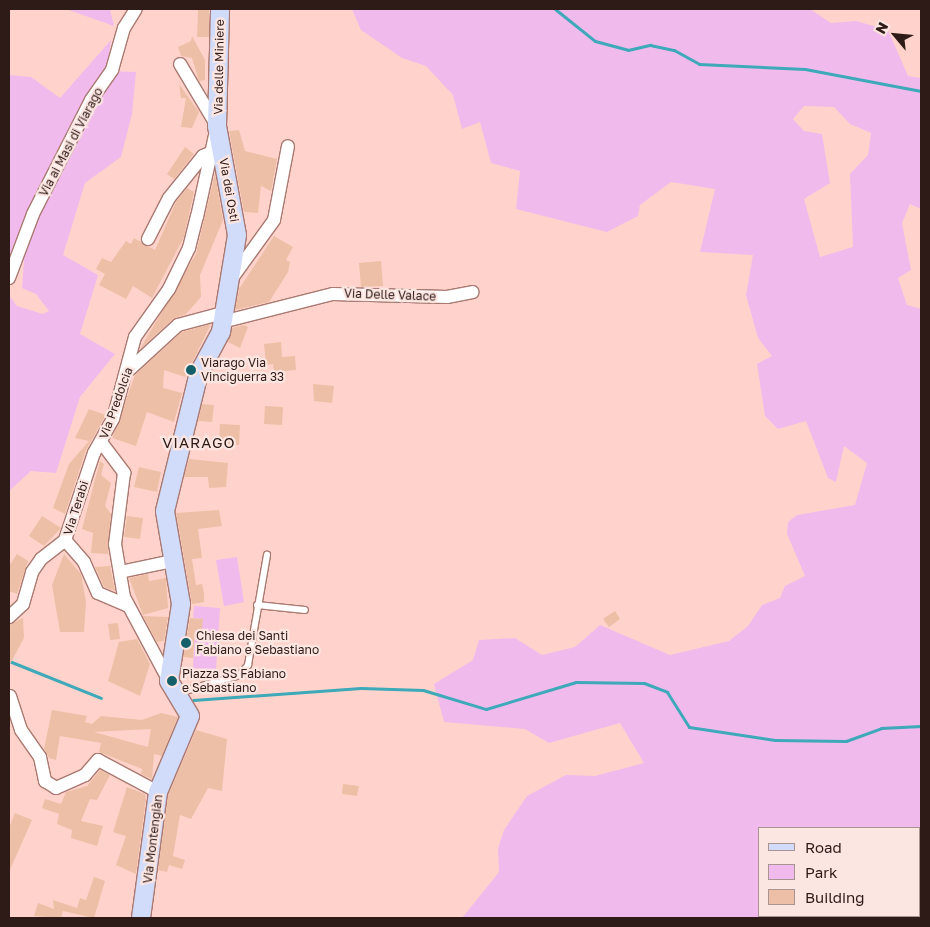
<!DOCTYPE html>
<meta charset="utf-8">
<style>
body{margin:0}
#map{position:relative;width:930px;height:927px;overflow:hidden;background:#ffd3cb;font-family:"Golos Text",sans-serif}
div>[style]{position:absolute}
[style*='--x']{left:calc(var(--x)*1px);top:calc(var(--y)*1px);width:calc(var(--w)*1px);rotate:calc(var(--a)*1deg)}
.green>*{inset:0;background:#f1baed}
.stream>*{height:3px;margin:-1.5px;padding:0 1.5px;transform-origin:1.5px;border-radius:1.5px;background:#3da9b9}
.building>*{inset:0;background:#edbfa6}
.roads{filter:drop-shadow(1px 0 #aa7971) drop-shadow(-1px 0 #aa7971) drop-shadow(0 1px #aa7971) drop-shadow(0 -1px #aa7971)}
.lane>*{height:6px;margin:-3px;padding:0 3px;transform-origin:3px;border-radius:3px;background:#fff}
.street>*{height:12px;margin:-6px;padding:0 6px;transform-origin:6px;border-radius:6px;background:#fff}
.secondary>*{height:18px;margin:-9px;padding:0 9px;transform-origin:9px;border-radius:9px;background:#d1dbfa}
.dots>*{width:14px;height:14px;translate:-50% -50%;box-sizing:border-box;border:2px solid #fce6e2;border-radius:50%}
span{translate:-50% -50%;white-space:nowrap;text-align:center;line-height:1.15;-webkit-text-stroke:4.5px #fce6e2;paint-order:stroke}
.street-label{font-size:12px;color:#2e1a17}
.poi-label{font-size:12px;color:#2e1a17}
.left{translate:0 -50%;text-align:left}
.quarter-label{font-size:15px;color:#2e1a17;letter-spacing:1px}
.frame{position:absolute;inset:0;border:10px solid #2e1a17;pointer-events:none}
.legend{position:absolute;left:758px;top:827px;width:162px;height:90px;box-sizing:border-box;background:#fce6e2;border:1px solid #aa9491;margin:0;padding:6px 9px;list-style:none;font-size:15px;color:#2e1a17}
.legend li{display:flex;align-items:center;gap:10px;height:25px}
.legend b{width:25px;border:1px solid #aa9491}
.north{position:absolute;left:870px;top:10px;width:50px;height:50px;-webkit-text-stroke:4px #fce6e2;paint-order:stroke;rotate:298deg;font-size:14px;font-weight:700;line-height:20px;text-align:center;color:#2e1a17}
.north::after{content:'';display:block;margin:auto;width:18px;height:22px;background:#2e1a17;clip-path:polygon(50% 0,100% 100%,50% 72%,0 100%)}
</style>
<div id="map">
<div class="green">
<div style="clip-path:polygon(66px 9px,110px 9px,114px 26px)"></div>
<div style="clip-path:polygon(evenodd,352px 9px,810px 9px,831px 23px,856px 21px,888px 30px,908px 76px,921px 78px,921px 209px,910px 204px,902px 223px,911px 270px,898px 278px,907px 305px,921px 309px,921px 918px,462px 918px,499px 872px,498px 848px,504px 830px,527px 796px,566px 775px,595px 776px,644px 763px,620px 723px,549px 743px,525px 729px,444px 722px,434px 684px,473px 660px,479px 640px,515px 638px,542px 655px,575px 647px,600px 625px,670px 655px,729px 641px,748px 626px,762px 605px,780px 598px,785px 586px,805px 576px,787px 534px,788px 522px,797px 515px,855px 505px,867px 463px,844px 446px,836px 482px,828px 478px,806px 421px,778px 429px,765px 416px,757px 364px,772px 356px,758px 338px,746px 295px,753px 255px,700px 252px,715px 189px,671px 182px,640px 205px,638px 216px,607px 232px,516px 209px,520px 171px,491px 163px,480px 122px,462px 129px,453px 95px,426px 66px,402px 58px,361px 30px,352px 9px,804px 106px,834px 107px,850px 124px,871px 133px,868px 155px,850px 174px,853px 247px,820px 257px,804px 199px,830px 183px,822px 134px,804px 131px,793px 119px,804px 106px,352px 9px,919px 828px,919px 916px,759px 916px,759px 828px,919px 828px)"></div>
<div style="clip-path:polygon(111px 40px,107px 71px,136px 72px,132px 114px,121px 157px,85px 183px,63px 255px,98px 275px,80px 334px,115px 354px,80px 397px,56px 473px,31px 471px,9px 491px,9px 295px,17px 306px,43px 314px,49px 311px,36px 294px,22px 288px,24px 261px,14px 255px,9px 266px,9px 75px,31px 77px,60px 98px)"></div>
<div style="clip-path:polygon(237px 557px,244px 602px,224px 606px,216px 560px)"></div>
<div style="clip-path:polygon(194px 606px,220px 608px,216px 670px,193px 668px,195px 630px,203px 619px,193px 618px)"></div>
</div>
<div class="stream">
<div style="--x:555;--y:9;--w:51;--a:38.7"></div>
<div style="--x:595;--y:41;--w:34;--a:15"></div>
<div style="--x:628;--y:50;--w:23;--a:-13"></div>
<div style="--x:650;--y:45;--w:25;--a:12"></div>
<div style="--x:674;--y:50;--w:29;--a:29"></div>
<div style="--x:699;--y:64;--w:106;--a:2.7"></div>
<div style="--x:805;--y:69;--w:118;--a:10.7"></div>
<div style="--x:9;--y:661;--w:99;--a:21.9"></div>
<div style="--x:193;--y:700;--w:168;--a:-4.1"></div>
<div style="--x:361;--y:688;--w:62;--a:1.8"></div>
<div style="--x:423;--y:690;--w:66;--a:16.8"></div>
<div style="--x:486;--y:709;--w:94;--a:-16.7"></div>
<div style="--x:576;--y:682;--w:68;--a:0.8"></div>
<div style="--x:644;--y:683;--w:25;--a:21"></div>
<div style="--x:667;--y:692;--w:41;--a:57.8"></div>
<div style="--x:689;--y:727;--w:87;--a:8.6"></div>
<div style="--x:775;--y:740;--w:71;--a:0.8"></div>
<div style="--x:846;--y:741;--w:37;--a:-20"></div>
<div style="--x:881;--y:728;--w:40;--a:-2.9"></div>
</div>
<div class="building">
<div style="clip-path:polygon(198px 9px,209px 9px,209px 37px,197px 37px)"></div>
<div style="clip-path:polygon(192px 36px,205px 60px,205px 80px,199px 81px,192px 58px,181px 56px,178px 47px,191px 41px)"></div>
<div style="clip-path:polygon(179px 84px,199px 112px,192px 128px,181px 127px,186px 98px,181px 98px)"></div>
<div style="clip-path:polygon(239px 130px,245px 151px,277px 159px,271px 191px,261px 186px,258px 213px,244px 212px,229px 131px)"></div>
<div style="clip-path:polygon(185px 147px,194px 154px,174px 179px,167px 174px)"></div>
<div style="clip-path:polygon(215px 173px,223px 220px,200px 275px,201px 297px,186px 314px,173px 319px,140px 349px,196px 254px)"></div>
<div style="clip-path:polygon(187px 188px,194px 192px,184px 237px,152px 298px,133px 286px,126px 299px,99px 285px,105px 274px,96px 269px,102px 258px,111px 262px,126px 241px,131px 244px,134px 238px,155px 250px,176px 202px)"></div>
<div style="clip-path:polygon(274px 236px,293px 247px,286px 260px,290px 262px,288px 272px,269px 302px,235px 310px,239px 289px)"></div>
<div style="clip-path:polygon(381px 261px,383px 286px,361px 287px,359px 263px)"></div>
<div style="clip-path:polygon(211px 324px,185px 377px,164px 370px,163px 388px,182px 393px,174px 422px,147px 412px,136px 446px,112px 438px,135px 375px,182px 332px)"></div>
<div style="clip-path:polygon(244px 325px,248px 327px,240px 348px,228px 342px,232px 328px)"></div>
<div style="clip-path:polygon(281px 342px,282px 357px,295px 356px,296px 370px,274px 372px,273px 364px,266px 365px,264px 344px)"></div>
<div style="clip-path:polygon(313px 384px,334px 386px,332px 403px,314px 401px)"></div>
<div style="clip-path:polygon(202px 404px,214px 405px,212px 422px,198px 421px)"></div>
<div style="clip-path:polygon(265px 406px,283px 407px,282px 425px,264px 424px)"></div>
<div style="clip-path:polygon(89px 409px,106px 415px,86px 450px,65px 514px,53px 508px,69px 464px,89px 441px,75px 438px)"></div>
<div style="clip-path:polygon(220px 424px,240px 425px,239px 445px,219px 444px)"></div>
<div style="clip-path:polygon(189px 459px,228px 463px,226px 487px,209px 488px,208px 477px,184px 477px)"></div>
<div style="clip-path:polygon(100px 461px,104px 464px,101px 475px,111px 483px,105px 506px,111px 514px,108px 554px,91px 553px,93px 533px,82px 529px)"></div>
<div style="clip-path:polygon(139px 467px,161px 472px,157px 492px,134px 487px)"></div>
<div style="clip-path:polygon(219px 510px,222px 526px,198px 529px,202px 558px,192px 559px,196px 585px,202px 584px,204px 594px,204px 602px,192px 604px,176px 513px)"></div>
<div style="clip-path:polygon(42px 516px,61px 528px,44px 546px,29px 536px)"></div>
<div style="clip-path:polygon(127px 516px,143px 518px,140px 539px,124px 537px)"></div>
<div style="clip-path:polygon(17px 554px,28px 561px,17px 594px,9px 591px,9px 566px)"></div>
<div style="clip-path:polygon(64px 554px,81px 574px,86px 602px,84px 632px,60px 632px,52px 585px)"></div>
<div style="clip-path:polygon(110px 566px,115px 591px,104px 587px,95px 567px)"></div>
<div style="clip-path:polygon(148px 574px,149px 581px,166px 578px,168px 608px,143px 615px,129px 578px)"></div>
<div style="clip-path:polygon(615px 611px,620px 619px,609px 627px,603px 619px)"></div>
<div style="clip-path:polygon(143px 616px,168px 617px,164px 641px,157px 642px)"></div>
<div style="clip-path:polygon(23px 618px,24px 638px,9px 666px,9px 625px)"></div>
<div style="clip-path:polygon(190px 618px,203px 619px,202px 630px,195px 630px,193px 658px,183px 657px)"></div>
<div style="clip-path:polygon(118px 623px,120px 639px,110px 640px,108px 624px)"></div>
<div style="clip-path:polygon(137px 639px,150px 664px,140px 696px,108px 681px,119px 642px)"></div>
<div style="clip-path:polygon(evenodd,52px 710px,87px 716px,85px 722px,92px 724px,101px 716px,142px 720px,161px 713px,178px 717px,162px 756px,154px 754px,152px 779px,141px 774px,142px 769px,99px 752px,101px 743px,60px 736px,56px 760px,49px 758px,44px 749px,52px 710px,151px 729px,148px 747px,94px 732px,151px 729px)"></div>
<div style="clip-path:polygon(196px 730px,227px 739px,222px 791px,208px 788px,191px 819px,180px 815px,173px 856px,185px 860px,182px 869px,169px 865px,167px 872px,158px 870px,168px 795px)"></div>
<div style="clip-path:polygon(100px 770px,110px 775px,97px 800px,90px 799px,81px 821px,103px 826px,97px 846px,71px 838px,72px 830px,57px 824px,59px 814px,42px 808px,45px 799px,61px 804px,66px 792px,87px 786px)"></div>
<div style="clip-path:polygon(343px 784px,359px 786px,357px 796px,342px 794px)"></div>
<div style="clip-path:polygon(127px 787px,145px 794px,146px 799px,136px 874px,116px 865px,126px 836px,113px 832px)"></div>
<div style="clip-path:polygon(15px 813px,32px 820px,9px 872px,9px 828px)"></div>
<div style="clip-path:polygon(94px 877px,105px 881px,94px 918px,63px 911px,61px 918px,34px 916px,38px 903px,54px 909px,53px 900px,77px 908px,80px 898px,86px 900px)"></div>
</div>
<div class="roads">
<div class="lane">
<div style="--x:257;--y:605;--w:48;--a:5.9"></div>
<div style="--x:178;--y:693;--w:65;--a:-16.2"></div>
<div style="--x:240;--y:675;--w:13;--a:-51"></div>
<div style="--x:248;--y:665;--w:112;--a:-80.2"></div>
</div>
<div class="street">
<div style="--x:148;--y:239;--w:46;--a:-62.9"></div>
<div style="--x:169;--y:198;--w:54;--a:-51"></div>
<div style="--x:203;--y:156;--w:10;--a:-24"></div>
<div style="--x:9;--y:278;--w:68;--a:-69.4"></div>
<div style="--x:33;--y:214;--w:128;--a:-63"></div>
<div style="--x:91;--y:100;--w:37;--a:-55"></div>
<div style="--x:112;--y:70;--w:44;--a:-74.1"></div>
<div style="--x:124;--y:28;--w:22;--a:-58"></div>
<div style="--x:230;--y:281;--w:75;--a:-54.2"></div>
<div style="--x:274;--y:220;--w:75;--a:-79.3"></div>
<div style="--x:222;--y:322;--w:114;--a:-14.2"></div>
<div style="--x:333;--y:294;--w:114;--a:1.5"></div>
<div style="--x:447;--y:297;--w:26;--a:-11"></div>
<div style="--x:130;--y:369;--w:65;--a:-42.5"></div>
<div style="--x:178;--y:325;--w:47;--a:-14.9"></div>
<div style="--x:101;--y:442;--w:39;--a:53"></div>
<div style="--x:124;--y:473;--w:72;--a:97.2"></div>
<div style="--x:115;--y:544;--w:54;--a:80.4"></div>
<div style="--x:124;--y:597;--w:95;--a:61.8"></div>
<div style="--x:65;--y:540;--w:92;--a:-71.6"></div>
<div style="--x:94;--y:453;--w:39;--a:-61"></div>
<div style="--x:113;--y:419;--w:85;--a:-75"></div>
<div style="--x:135;--y:337;--w:59;--a:-54.7"></div>
<div style="--x:169;--y:289;--w:46;--a:-64"></div>
<div style="--x:189;--y:248;--w:32;--a:-76"></div>
<div style="--x:197;--y:217;--w:93;--a:-77.6"></div>
<div style="--x:217;--y:126;--w:72;--a:-120.8"></div>
<div style="--x:65;--y:540;--w:29;--a:49"></div>
<div style="--x:84;--y:562;--w:34;--a:66"></div>
<div style="--x:98;--y:593;--w:33;--a:23"></div>
<div style="--x:120;--y:572;--w:53;--a:-11.9"></div>
<div style="--x:9;--y:617;--w:19;--a:-43"></div>
<div style="--x:23;--y:604;--w:33;--a:-74"></div>
<div style="--x:32;--y:572;--w:16;--a:-55"></div>
<div style="--x:41;--y:559;--w:31;--a:-38"></div>
<div style="--x:10;--y:696;--w:36;--a:72"></div>
<div style="--x:21;--y:730;--w:33;--a:55"></div>
<div style="--x:40;--y:757;--w:25;--a:78"></div>
<div style="--x:45;--y:781;--w:13;--a:32"></div>
<div style="--x:56;--y:788;--w:32;--a:-24"></div>
<div style="--x:85;--y:775;--w:20;--a:-49"></div>
<div style="--x:98;--y:760;--w:68;--a:28.1"></div>
</div>
<div class="secondary">
<div style="--x:141;--y:918;--w:127;--a:-82.3"></div>
<div style="--x:158;--y:792;--w:82;--a:-67.2"></div>
<div style="--x:190;--y:716;--w:41;--a:-121"></div>
<div style="--x:169;--y:681;--w:78;--a:-81.1"></div>
<div style="--x:181;--y:604;--w:94;--a:-99.8"></div>
<div style="--x:165;--y:511;--w:142;--a:-76.2"></div>
<div style="--x:199;--y:373;--w:47;--a:-61.8"></div>
<div style="--x:221;--y:332;--w:98;--a:-80.6"></div>
<div style="--x:237;--y:235;--w:111;--a:-100.4"></div>
<div style="--x:217;--y:126;--w:117;--a:-88.5"></div>
</div>
</div>
<div class="dots">
<div style="left:191px;top:370px;background:#13606b"></div>
<div style="left:186px;top:643px;background:#13606b"></div>
<div style="left:172px;top:681px;background:#13606b"></div>
</div>
<div class="street-label">
<span style="left:219px;top:67px;rotate:-89deg">Via delle Miniere</span>
<span style="left:71px;top:142px;rotate:-62deg">Via ai Masi di Viarago</span>
<span style="left:229px;top:190px;rotate:80deg">Via dei Osti</span>
<span style="left:390px;top:295px;rotate:2deg">Via Delle Valace</span>
<span style="left:116px;top:403px;rotate:-70deg">Via Predolcia</span>
<span style="left:76px;top:508px;rotate:-72deg">Via Terabi</span>
<span style="left:153px;top:839px;rotate:-83deg">Via Montengiàn</span>
</div>
<div class="poi-label">
<span class="left" style="left:201px;top:370px">Viarago Via<br>Vinciguerra 33</span>
<span class="left" style="left:196px;top:643px">Chiesa dei Santi<br>Fabiano e Sebastiano</span>
<span class="left" style="left:182px;top:681px">Piazza SS Fabiano<br>e Sebastiano</span>
</div>
<div class="quarter-label">
<span style="left:199px;top:443px">VIARAGO</span>
</div>
<div class="frame"></div>
<ul class="legend">
<li><b style="height:6px;background:#d1dbfa"></b>Road</li>
<li><b style="height:14px;background:#f1baed"></b>Park</li>
<li><b style="height:14px;background:#edbfa6"></b>Building</li>
</ul>
<div class="north">N</div>
</div>
